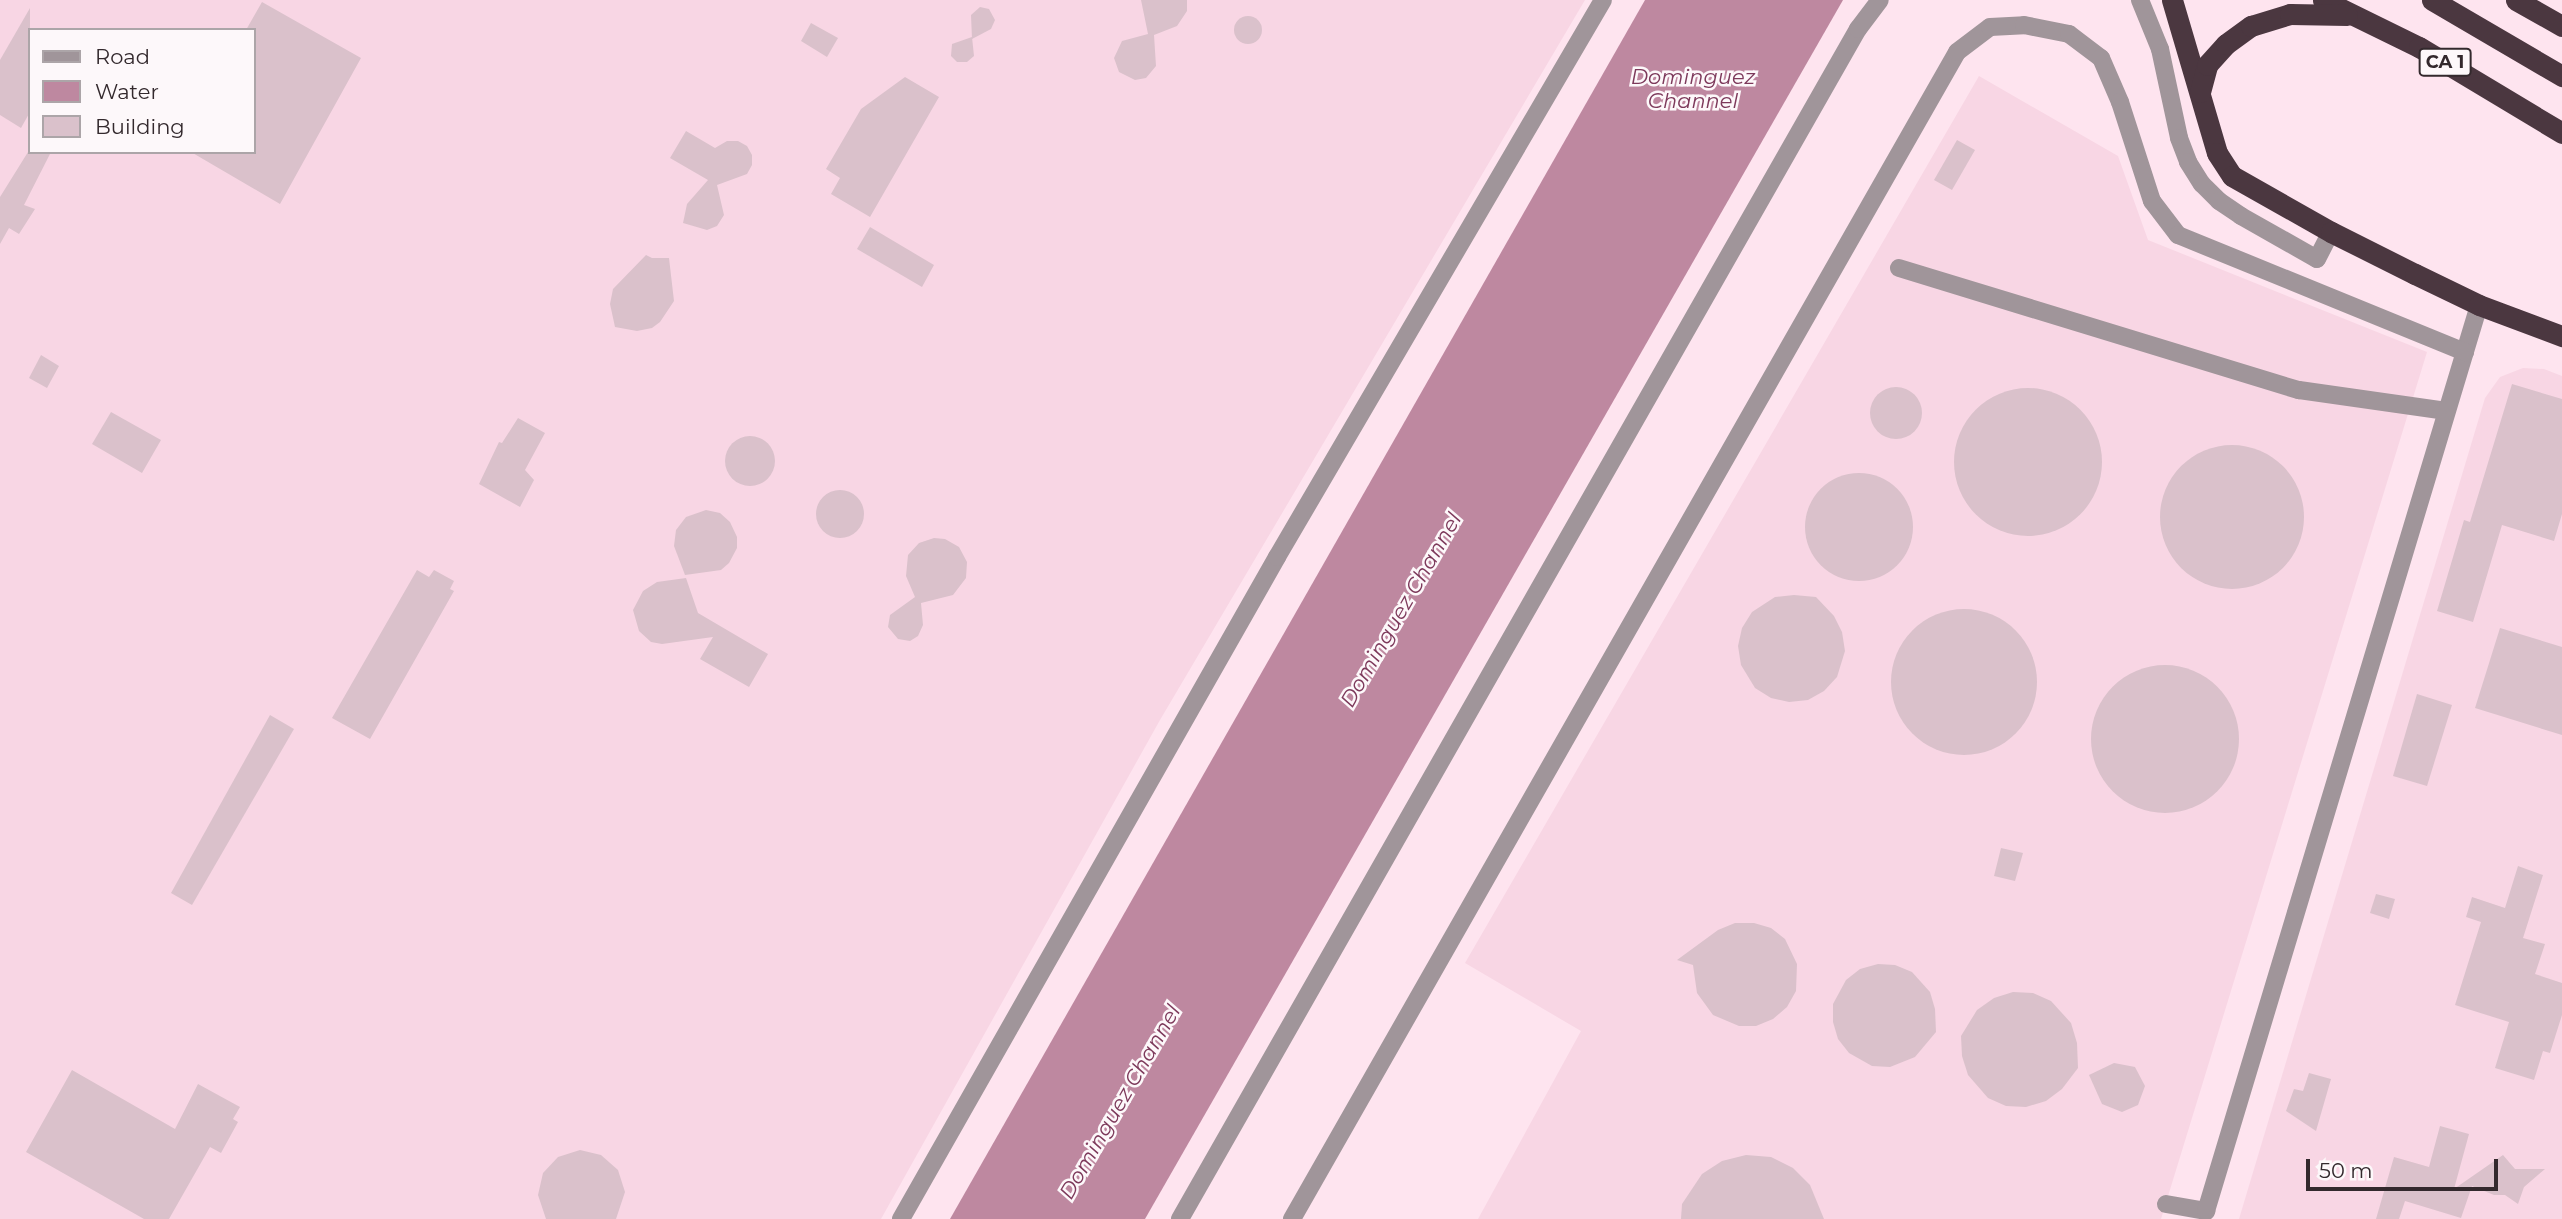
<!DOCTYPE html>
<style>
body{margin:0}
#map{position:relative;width:2562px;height:1219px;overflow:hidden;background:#fee4ef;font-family:Montserrat,sans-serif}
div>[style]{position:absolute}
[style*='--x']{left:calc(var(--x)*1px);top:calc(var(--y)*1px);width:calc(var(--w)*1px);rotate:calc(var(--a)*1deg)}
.built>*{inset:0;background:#f8d6e4}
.water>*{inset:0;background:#be88a0}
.building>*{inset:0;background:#dac1cb}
.round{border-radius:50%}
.minor>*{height:18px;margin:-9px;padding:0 9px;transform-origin:9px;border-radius:9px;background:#a0959a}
.highway>*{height:21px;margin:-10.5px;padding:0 10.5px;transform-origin:10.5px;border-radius:10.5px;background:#4b3740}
span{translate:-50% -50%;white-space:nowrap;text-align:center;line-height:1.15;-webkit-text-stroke:5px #fdf8fa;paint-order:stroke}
.shield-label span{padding:2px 5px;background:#fdf8fa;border:2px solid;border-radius:5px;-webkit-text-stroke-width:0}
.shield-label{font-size:18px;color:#33292d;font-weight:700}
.water-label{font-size:21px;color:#7d395b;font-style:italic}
.legend{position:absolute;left:28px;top:28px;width:228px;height:126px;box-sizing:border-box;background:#fdf8fa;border:2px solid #aca5a8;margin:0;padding:9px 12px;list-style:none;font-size:21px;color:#33292d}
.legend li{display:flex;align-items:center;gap:14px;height:35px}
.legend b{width:35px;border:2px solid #aca5a8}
.scale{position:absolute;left:2306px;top:1159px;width:192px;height:32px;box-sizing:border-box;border:4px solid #33292d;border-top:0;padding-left:9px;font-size:21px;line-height:24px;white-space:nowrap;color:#33292d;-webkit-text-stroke:5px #fdf8fa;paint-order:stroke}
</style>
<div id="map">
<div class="built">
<div style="clip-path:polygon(evenodd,0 0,1585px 0,1160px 720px,881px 1219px,0 1219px,0 0,30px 30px,254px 30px,254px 152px,30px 152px,30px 30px)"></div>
<div style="clip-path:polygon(1979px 76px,2118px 156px,2148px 240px,2427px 352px,2161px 1219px,1478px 1219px,1581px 1031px,1465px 963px)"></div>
<div style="clip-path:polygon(2523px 368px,2544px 369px,2562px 376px,2562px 1219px,2239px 1219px,2485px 398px,2500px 377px)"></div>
</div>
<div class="water">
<div style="clip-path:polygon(1645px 0,1843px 0,1145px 1219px,950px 1219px)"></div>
</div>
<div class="building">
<div style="clip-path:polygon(1141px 0,1187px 0,1187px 11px,1177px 26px,1154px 35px,1156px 66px,1146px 78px,1135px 80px,1119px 72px,1114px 58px,1122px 41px,1148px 34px)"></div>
<div style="clip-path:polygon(262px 2px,361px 58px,280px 204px,191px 152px,254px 152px,254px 30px,246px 30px)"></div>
<div style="clip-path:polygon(980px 7px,989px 9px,995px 20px,991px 29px,972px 39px,971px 15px)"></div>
<div style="clip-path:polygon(30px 8px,30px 112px,21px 128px,0 115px,0 60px)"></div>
<div class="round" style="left:1234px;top:16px;width:28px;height:28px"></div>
<div style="clip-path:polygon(811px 23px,838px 38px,827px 57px,801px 41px)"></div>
<div style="clip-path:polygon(972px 37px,974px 56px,967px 62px,957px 62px,951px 56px,952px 44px)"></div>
<div style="clip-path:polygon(905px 77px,939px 97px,870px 217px,831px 194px,840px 178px,826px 169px,861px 109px)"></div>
<div style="clip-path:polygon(686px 131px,715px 148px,727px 141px,738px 141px,747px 146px,752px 155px,752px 165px,747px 174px,717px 185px,724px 215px,717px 226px,707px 230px,683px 223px,687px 204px,708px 180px,670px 158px)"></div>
<div style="clip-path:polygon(1957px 140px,1975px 150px,1952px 190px,1934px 180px)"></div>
<div style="clip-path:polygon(28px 152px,51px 152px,24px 205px,35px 209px,19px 234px,9px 228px,0 244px,0 197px)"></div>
<div style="clip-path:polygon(870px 227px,934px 265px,922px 287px,857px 249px)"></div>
<div style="clip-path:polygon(646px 255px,652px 258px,669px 258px,674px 301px,660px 322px,652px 328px,637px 331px,615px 327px,610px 304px,613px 289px)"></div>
<div style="clip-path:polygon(41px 355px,59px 366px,47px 388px,29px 378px)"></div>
<div style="clip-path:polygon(2512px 384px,2562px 399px,2562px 514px,2554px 541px,2502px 525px,2473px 622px,2437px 611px,2464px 520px,2470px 522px)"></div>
<div class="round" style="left:1870px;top:387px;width:52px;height:52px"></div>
<div class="round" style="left:1954px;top:388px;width:148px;height:148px"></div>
<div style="clip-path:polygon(111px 412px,161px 440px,142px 473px,92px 444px)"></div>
<div style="clip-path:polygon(518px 418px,545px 433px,525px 470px,534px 480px,520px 507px,479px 484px,499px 442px,502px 443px)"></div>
<div class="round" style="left:725px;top:436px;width:50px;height:50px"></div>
<div class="round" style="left:2160px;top:445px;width:144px;height:144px"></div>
<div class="round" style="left:1805px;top:473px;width:108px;height:108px"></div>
<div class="round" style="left:816px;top:490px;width:48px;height:48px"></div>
<div style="clip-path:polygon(706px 510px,720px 513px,730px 522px,737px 537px,737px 548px,729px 563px,721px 570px,685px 575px,674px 546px,676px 530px,686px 517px)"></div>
<div style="clip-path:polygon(934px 538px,945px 539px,959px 547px,967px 562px,966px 578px,953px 595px,921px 603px,923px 625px,918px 636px,910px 641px,898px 639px,888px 627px,890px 615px,915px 597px,906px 576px,908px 555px,919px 543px)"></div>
<div style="clip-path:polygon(417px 570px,429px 577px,434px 570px,454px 581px,450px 589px,454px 591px,370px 739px,332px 718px)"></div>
<div style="clip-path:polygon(686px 578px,698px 613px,768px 654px,749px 687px,700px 659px,713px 637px,662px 644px,651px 642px,639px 631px,633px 610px,643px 591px,657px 582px)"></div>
<div style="clip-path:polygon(1794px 595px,1816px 597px,1834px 616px,1842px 632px,1845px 651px,1837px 677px,1824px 691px,1808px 700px,1789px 702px,1771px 698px,1755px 688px,1741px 665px,1738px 646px,1742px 628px,1752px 612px,1775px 597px)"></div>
<div class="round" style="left:1891px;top:609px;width:146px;height:146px"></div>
<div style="clip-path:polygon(2500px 628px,2562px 647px,2562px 735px,2475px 708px)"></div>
<div class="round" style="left:2091px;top:665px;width:148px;height:148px"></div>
<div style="clip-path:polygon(2417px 694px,2452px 705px,2427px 786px,2393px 776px)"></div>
<div style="clip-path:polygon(270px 715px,294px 729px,192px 905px,171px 893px)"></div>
<div style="clip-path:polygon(2001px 848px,2023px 853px,2015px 881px,1994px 876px)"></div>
<div style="clip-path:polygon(2518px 866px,2543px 875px,2523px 938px,2545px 944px,2535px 974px,2562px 983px,2562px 1015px,2550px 1053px,2543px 1051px,2534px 1080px,2495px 1068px,2509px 1022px,2455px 1005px,2481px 922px,2466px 917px,2472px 897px,2505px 908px)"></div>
<div style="clip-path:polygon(2376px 894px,2395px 899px,2389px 919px,2370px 913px)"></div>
<div style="clip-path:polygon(1735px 923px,1754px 923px,1771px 928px,1785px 939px,1797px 964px,1796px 991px,1787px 1007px,1773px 1019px,1756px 1026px,1739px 1026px,1713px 1015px,1697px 993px,1693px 965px,1677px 960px,1718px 930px)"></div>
<div style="clip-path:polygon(1878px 964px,1895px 965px,1912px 972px,1930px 992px,1935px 1009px,1936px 1032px,1915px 1057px,1890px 1067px,1872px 1066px,1849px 1053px,1838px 1039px,1833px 1022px,1833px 1004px,1846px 980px,1860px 969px)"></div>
<div style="clip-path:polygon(2013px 992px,2033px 993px,2051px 1001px,2071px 1023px,2077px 1043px,2078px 1068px,2062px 1089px,2046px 1101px,2026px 1107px,2006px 1106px,1988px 1098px,1968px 1075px,1962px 1056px,1961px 1036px,1977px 1010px,1994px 998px)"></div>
<div style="clip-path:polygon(2114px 1063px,2135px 1067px,2145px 1086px,2138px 1105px,2122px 1112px,2102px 1104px,2089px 1075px)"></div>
<div style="clip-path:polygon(72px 1070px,175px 1129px,198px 1084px,240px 1107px,233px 1119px,238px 1122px,221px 1153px,210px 1147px,169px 1219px,144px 1219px,26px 1152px)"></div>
<div style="clip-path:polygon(2309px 1073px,2331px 1079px,2316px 1131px,2286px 1111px,2294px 1089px,2303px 1091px)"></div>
<div style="clip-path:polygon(2440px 1126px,2469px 1134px,2454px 1189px,2503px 1155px,2515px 1169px,2545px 1169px,2524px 1187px,2518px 1204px,2505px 1195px,2494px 1195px,2472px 1186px,2461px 1218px,2405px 1201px,2399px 1219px,2376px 1219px,2394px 1157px,2429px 1167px)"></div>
<div style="clip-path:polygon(580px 1150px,601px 1155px,618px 1170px,625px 1192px,616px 1219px,546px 1219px,538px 1195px,543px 1173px,558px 1157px)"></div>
<div style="clip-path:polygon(1746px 1155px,1771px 1157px,1793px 1168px,1810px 1185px,1824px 1219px,1681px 1219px,1682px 1204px,1702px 1174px,1722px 1161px)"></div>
</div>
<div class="minor">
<div style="--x:2140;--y:0;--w:53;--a:67.8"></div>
<div style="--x:2160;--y:49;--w:91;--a:77.9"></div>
<div style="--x:2179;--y:138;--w:26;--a:69"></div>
<div style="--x:2188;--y:162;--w:26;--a:58"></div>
<div style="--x:2202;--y:184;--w:24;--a:45"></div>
<div style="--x:2219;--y:201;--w:27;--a:34"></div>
<div style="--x:2241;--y:216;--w:87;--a:29.5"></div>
<div style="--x:2317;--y:259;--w:30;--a:-63"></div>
<div style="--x:1899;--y:268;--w:418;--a:17"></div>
<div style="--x:2299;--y:390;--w:149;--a:8.1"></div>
<div style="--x:2166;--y:1204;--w:41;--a:9.9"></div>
<div style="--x:2206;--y:1211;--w:946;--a:-73.23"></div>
<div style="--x:901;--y:1219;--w:761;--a:-60.4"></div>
<div style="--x:1277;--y:557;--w:645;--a:-59.66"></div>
<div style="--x:1180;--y:1219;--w:1370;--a:-60.33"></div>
<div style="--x:1858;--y:29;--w:36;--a:-53"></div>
<div style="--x:1292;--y:1219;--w:1343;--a:-60.32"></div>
<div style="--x:1957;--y:52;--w:41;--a:-37.1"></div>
<div style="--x:1990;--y:27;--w:34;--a:-3"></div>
<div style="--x:2024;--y:25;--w:46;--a:11.3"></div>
<div style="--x:2069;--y:34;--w:40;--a:37"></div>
<div style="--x:2101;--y:58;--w:48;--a:66.6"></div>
<div style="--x:2120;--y:102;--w:104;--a:72.1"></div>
<div style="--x:2152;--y:201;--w:43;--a:52.6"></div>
<div style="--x:2178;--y:235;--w:310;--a:22.2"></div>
</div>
<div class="highway">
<div style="--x:2172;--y:0;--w:159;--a:73.6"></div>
<div style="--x:2217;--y:153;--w:27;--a:57"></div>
<div style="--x:2232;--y:176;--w:114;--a:29.5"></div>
<div style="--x:2331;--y:232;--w:94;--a:26.6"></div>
<div style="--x:2415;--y:274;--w:71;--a:25.8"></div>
<div style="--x:2479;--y:305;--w:89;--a:20.5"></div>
<div style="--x:2323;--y:0;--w:107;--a:26.1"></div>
<div style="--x:2419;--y:47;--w:167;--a:31"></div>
<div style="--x:2432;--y:0;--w:151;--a:30.3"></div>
<div style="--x:2516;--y:0;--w:53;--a:29.5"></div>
<div style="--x:2200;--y:92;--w:28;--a:-75"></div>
<div style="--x:2207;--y:65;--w:28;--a:-48"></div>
<div style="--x:2226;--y:44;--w:31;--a:-36"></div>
<div style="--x:2251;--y:26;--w:41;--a:-17.1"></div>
<div style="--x:2290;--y:14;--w:57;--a:1"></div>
</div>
<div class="shield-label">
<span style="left:2445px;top:62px">CA 1</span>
</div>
<div class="water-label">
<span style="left:1693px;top:89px">Dominguez<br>Channel</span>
<span style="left:1401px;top:610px;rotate:-60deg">Dominguez Channel</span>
<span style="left:1120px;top:1102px;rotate:-60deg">Dominguez Channel</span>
</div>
<ul class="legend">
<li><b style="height:9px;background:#a0959a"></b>Road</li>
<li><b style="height:19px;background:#be88a0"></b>Water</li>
<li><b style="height:19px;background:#dac1cb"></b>Building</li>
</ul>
<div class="scale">50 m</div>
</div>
